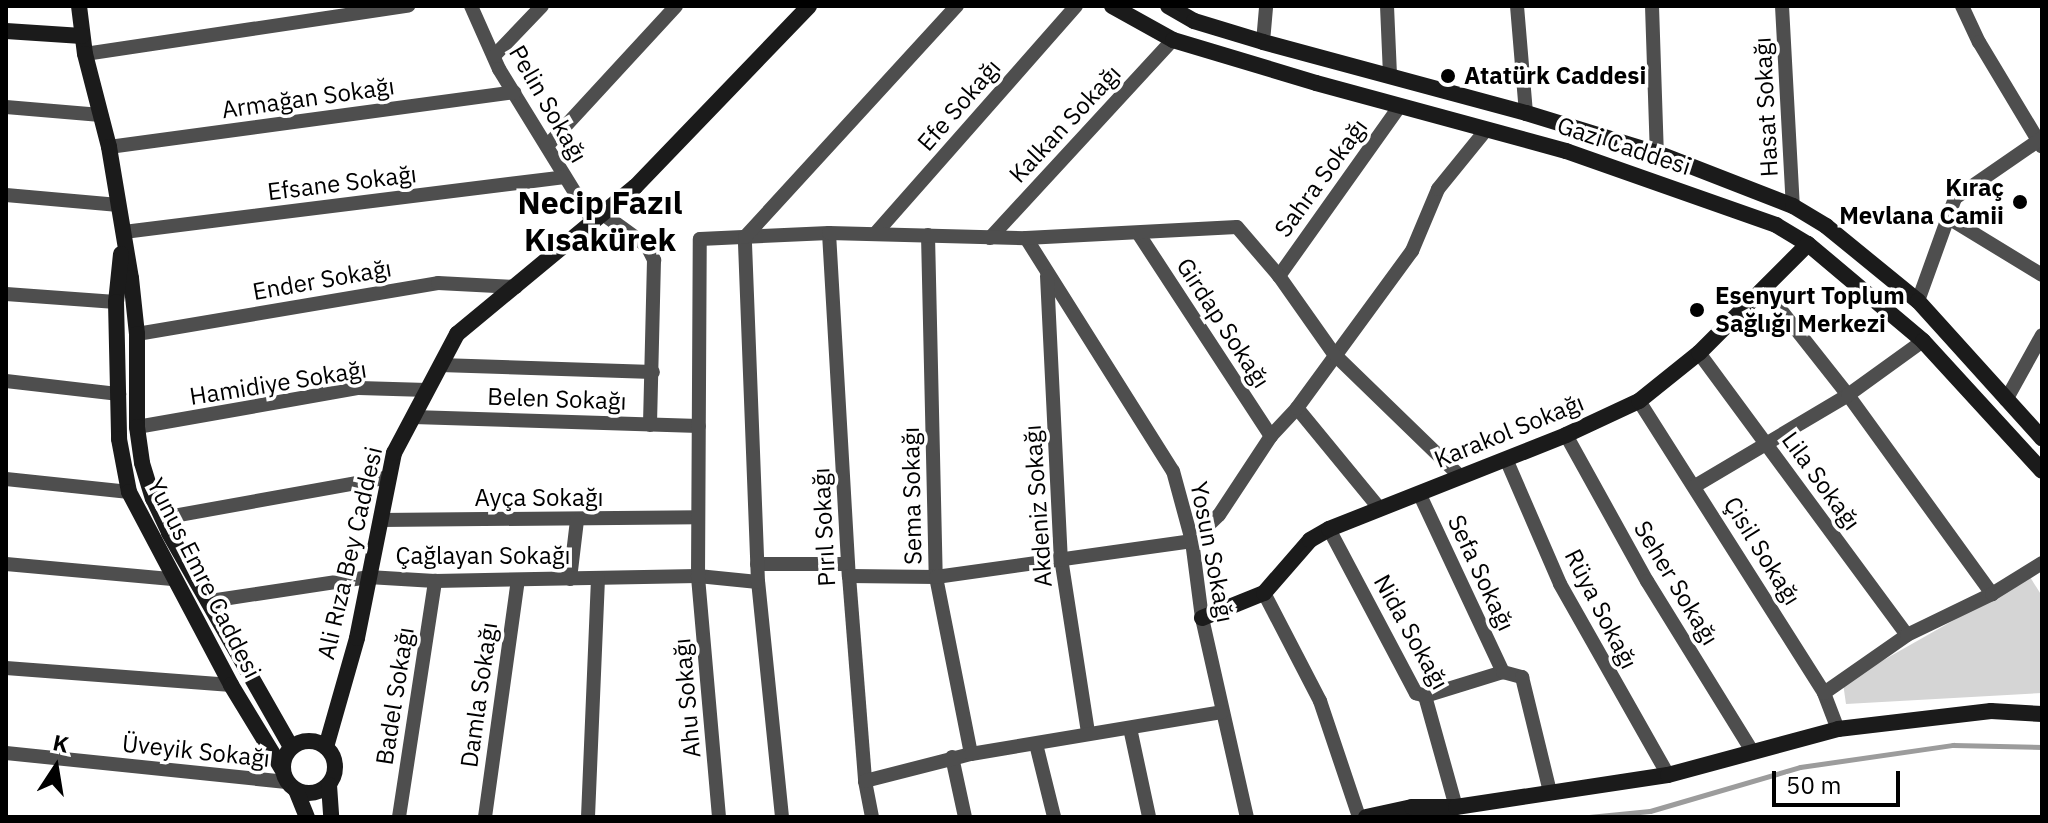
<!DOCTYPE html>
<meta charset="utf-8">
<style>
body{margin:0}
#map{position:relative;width:2048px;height:823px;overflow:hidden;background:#fff;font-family:"IBM Plex Sans",sans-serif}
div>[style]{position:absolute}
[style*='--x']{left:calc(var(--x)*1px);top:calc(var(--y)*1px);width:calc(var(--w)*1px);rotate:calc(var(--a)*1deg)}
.green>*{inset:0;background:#d5d5d5}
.stream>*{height:5px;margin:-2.5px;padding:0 2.5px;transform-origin:2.5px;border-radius:2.5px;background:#9c9c9c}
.street>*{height:14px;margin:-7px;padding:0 7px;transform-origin:7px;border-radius:7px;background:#4e4e4e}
.secondary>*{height:16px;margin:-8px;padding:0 8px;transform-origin:8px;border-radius:8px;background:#1b1b1b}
.secondary>.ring{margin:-8px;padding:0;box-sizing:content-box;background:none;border:16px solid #1b1b1b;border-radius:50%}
.dots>*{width:22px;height:22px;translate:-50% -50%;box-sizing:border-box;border:4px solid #fff;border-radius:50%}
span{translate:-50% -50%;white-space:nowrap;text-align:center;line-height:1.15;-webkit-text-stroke:7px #fff;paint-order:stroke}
.poi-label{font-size:24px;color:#000;font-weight:700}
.left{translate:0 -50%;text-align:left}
.right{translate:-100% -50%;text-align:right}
.street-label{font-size:24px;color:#000}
.district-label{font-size:32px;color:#000;font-weight:700}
.frame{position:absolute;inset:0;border:8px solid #000;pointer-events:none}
.north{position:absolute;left:16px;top:727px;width:80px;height:80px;-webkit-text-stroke:6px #fff;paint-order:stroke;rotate:12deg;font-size:22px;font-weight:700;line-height:32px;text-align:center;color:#000}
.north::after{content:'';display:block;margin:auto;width:28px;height:36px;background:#000;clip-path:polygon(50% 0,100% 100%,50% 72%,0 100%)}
.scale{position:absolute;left:1772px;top:771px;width:128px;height:36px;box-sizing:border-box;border:4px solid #000;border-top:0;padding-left:10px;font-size:24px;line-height:28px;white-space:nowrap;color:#000;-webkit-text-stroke:6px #fff;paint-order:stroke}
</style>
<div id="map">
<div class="green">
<div style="clip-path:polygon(2030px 577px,2042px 596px,2042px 693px,1846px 704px,1843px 683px)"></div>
</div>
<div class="stream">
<div style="--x:1589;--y:817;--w:61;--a:-5.6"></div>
<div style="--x:1650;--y:811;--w:156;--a:-16.3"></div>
<div style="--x:1800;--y:767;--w:155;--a:-8.2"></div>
<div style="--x:1953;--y:745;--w:89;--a:1.3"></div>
</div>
<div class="street">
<div style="--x:471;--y:6;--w:69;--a:66"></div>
<div style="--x:499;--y:69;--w:180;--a:58.4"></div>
<div style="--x:1387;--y:6;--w:69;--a:87.5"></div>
<div style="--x:1517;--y:6;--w:107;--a:85.2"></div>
<div style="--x:1652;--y:6;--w:147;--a:88.1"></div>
<div style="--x:1782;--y:6;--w:200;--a:86.9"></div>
<div style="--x:1962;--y:6;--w:40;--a:65"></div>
<div style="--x:1979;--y:42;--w:122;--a:59"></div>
<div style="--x:1263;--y:42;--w:36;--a:-85"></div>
<div style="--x:85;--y:54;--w:327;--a:-8.5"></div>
<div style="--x:494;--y:56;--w:69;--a:-46.2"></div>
<div style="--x:6;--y:107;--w:95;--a:4.8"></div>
<div style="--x:547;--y:146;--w:190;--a:-47.3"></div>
<div style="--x:109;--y:147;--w:409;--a:-7.7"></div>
<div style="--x:6;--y:195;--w:113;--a:5.1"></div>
<div style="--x:603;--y:214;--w:54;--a:36"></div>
<div style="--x:647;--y:246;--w:16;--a:63"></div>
<div style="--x:654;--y:260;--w:165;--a:91.4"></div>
<div style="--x:1947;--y:217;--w:111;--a:31.4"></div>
<div style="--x:124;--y:232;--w:444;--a:-7.1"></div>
<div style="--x:829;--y:233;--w:344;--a:86.7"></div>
<div style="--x:849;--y:576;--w:206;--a:85.5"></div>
<div style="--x:865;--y:781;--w:37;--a:79"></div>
<div style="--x:1138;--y:233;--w:243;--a:56.8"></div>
<div style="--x:875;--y:234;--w:304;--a:-48.6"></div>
<div style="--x:928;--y:235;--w:342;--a:88.7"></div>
<div style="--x:936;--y:577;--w:180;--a:78.8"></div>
<div style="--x:990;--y:238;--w:270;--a:-47.3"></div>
<div style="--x:1026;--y:238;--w:275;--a:57.8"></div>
<div style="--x:1173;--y:471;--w:73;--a:74.8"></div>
<div style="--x:1192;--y:541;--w:78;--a:82.6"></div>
<div style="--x:1202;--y:618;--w:204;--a:77.3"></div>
<div style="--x:1047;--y:276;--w:282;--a:87.2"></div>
<div style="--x:1061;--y:558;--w:177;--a:81.2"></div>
<div style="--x:1279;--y:276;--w:209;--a:-54.6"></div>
<div style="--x:1765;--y:290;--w:134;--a:51.7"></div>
<div style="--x:1848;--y:395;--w:246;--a:54.1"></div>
<div style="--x:6;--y:294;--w:110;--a:4.2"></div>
<div style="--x:1918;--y:301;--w:109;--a:-70.2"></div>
<div style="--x:1955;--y:198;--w:106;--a:-34.6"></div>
<div style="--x:137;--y:334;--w:305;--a:-9.6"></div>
<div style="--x:438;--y:283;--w:78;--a:2.9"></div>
<div style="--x:1699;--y:353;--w:350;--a:53.6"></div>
<div style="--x:440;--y:365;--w:213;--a:1.9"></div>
<div style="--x:6;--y:381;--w:114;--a:6.6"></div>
<div style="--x:2006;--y:400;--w:74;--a:-61"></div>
<div style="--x:1639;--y:401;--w:346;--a:57.6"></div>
<div style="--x:1824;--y:693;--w:39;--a:69"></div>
<div style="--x:1297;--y:408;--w:131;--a:50.6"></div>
<div style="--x:413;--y:417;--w:286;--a:1.8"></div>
<div style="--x:137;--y:427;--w:225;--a:-10"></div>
<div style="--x:359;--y:388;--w:68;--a:1.7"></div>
<div style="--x:1566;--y:435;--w:167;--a:61"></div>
<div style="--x:1647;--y:581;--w:200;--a:58.3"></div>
<div style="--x:1506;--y:459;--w:136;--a:66.6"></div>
<div style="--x:1560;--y:584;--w:219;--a:60.5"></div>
<div style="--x:6;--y:479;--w:124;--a:6"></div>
<div style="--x:1695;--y:486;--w:178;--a:-30.7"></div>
<div style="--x:1848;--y:395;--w:92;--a:-35.8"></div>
<div style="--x:1419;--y:493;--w:198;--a:64.9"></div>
<div style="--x:162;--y:518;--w:231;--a:-10.2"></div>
<div style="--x:380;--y:520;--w:318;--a:-0.5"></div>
<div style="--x:1329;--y:529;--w:186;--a:62.1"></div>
<div style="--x:1416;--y:693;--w:9;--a:18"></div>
<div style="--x:1425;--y:696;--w:115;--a:74.4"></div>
<div style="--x:6;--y:564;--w:167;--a:5.2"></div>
<div style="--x:757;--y:564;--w:91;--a:0"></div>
<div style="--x:849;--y:576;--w:87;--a:0.7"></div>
<div style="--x:936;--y:577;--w:259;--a:-8"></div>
<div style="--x:1192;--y:541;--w:37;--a:-44"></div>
<div style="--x:1219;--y:515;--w:95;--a:-56.6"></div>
<div style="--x:1271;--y:436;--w:38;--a:-47"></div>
<div style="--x:1297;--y:408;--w:195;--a:-53.8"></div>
<div style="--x:1412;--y:251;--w:67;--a:-67.2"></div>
<div style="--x:1438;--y:189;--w:76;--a:-50.9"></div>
<div style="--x:570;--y:579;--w:59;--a:-83.2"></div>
<div style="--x:1264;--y:593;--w:122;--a:62.6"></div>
<div style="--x:1320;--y:701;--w:122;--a:71.4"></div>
<div style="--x:210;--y:601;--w:160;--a:-8.6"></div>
<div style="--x:368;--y:577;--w:67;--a:3.4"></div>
<div style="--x:435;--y:581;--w:263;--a:-1.1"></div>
<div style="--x:698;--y:576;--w:60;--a:5.7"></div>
<div style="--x:6;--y:668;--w:226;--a:4.3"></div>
<div style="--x:1824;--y:693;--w:101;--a:-34.9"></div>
<div style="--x:1907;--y:635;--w:94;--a:-25.8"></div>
<div style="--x:1992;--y:594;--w:59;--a:-31.8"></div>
<div style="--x:1425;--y:696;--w:82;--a:-17.1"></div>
<div style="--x:1503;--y:672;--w:20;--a:15"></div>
<div style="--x:1522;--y:677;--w:118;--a:76.3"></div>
<div style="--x:1130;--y:728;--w:91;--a:77.9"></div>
<div style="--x:1036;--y:744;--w:75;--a:76.1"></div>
<div style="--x:6;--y:753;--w:282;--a:5.9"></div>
<div style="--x:952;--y:757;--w:61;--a:77.8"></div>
<div style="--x:865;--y:781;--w:109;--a:-14.3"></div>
<div style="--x:971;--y:754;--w:254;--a:-9.5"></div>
<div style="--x:399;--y:817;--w:239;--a:-81.3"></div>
<div style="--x:485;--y:817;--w:239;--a:-82.1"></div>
<div style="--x:588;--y:817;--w:239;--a:-87.6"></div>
<div style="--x:719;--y:817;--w:242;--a:-95"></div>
<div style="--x:698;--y:576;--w:337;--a:-89.7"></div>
<div style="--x:700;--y:239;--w:129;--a:-2.7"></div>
<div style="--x:829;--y:233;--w:197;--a:1.5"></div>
<div style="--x:1026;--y:238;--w:211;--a:-3"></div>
<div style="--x:1237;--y:227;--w:65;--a:49.4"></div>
<div style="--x:1279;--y:276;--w:95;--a:54.8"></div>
<div style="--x:1334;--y:354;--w:177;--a:44.1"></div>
<div style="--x:782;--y:817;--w:236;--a:-95.8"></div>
<div style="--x:758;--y:582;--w:345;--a:-92.2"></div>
<div style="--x:745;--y:237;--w:314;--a:-47.5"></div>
</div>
<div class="secondary">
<div style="--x:79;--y:6;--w:48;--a:82.9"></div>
<div style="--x:85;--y:54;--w:96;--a:75.5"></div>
<div style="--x:109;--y:147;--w:133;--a:80.5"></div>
<div style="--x:131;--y:278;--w:56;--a:83.9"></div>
<div style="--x:137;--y:334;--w:93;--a:90"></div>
<div style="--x:137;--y:427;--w:36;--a:82"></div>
<div style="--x:142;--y:463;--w:37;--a:73"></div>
<div style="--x:153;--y:498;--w:38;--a:65"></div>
<div style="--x:169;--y:533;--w:246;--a:60.3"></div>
<div style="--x:1112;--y:6;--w:70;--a:29.1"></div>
<div style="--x:1173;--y:40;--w:149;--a:16.7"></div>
<div style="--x:1316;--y:83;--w:259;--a:15.2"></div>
<div style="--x:1566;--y:151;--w:223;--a:19.4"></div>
<div style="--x:1776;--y:225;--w:37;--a:31"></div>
<div style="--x:1808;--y:244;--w:150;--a:40.1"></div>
<div style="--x:1923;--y:341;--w:176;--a:47.5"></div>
<div style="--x:1168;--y:6;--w:30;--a:30"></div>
<div style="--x:1194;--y:21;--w:72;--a:16.9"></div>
<div style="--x:1263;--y:42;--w:272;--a:15.1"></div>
<div style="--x:1526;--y:113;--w:137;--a:17"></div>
<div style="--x:1657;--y:153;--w:146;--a:21.3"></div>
<div style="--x:1793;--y:206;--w:39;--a:31"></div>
<div style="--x:1826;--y:226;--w:119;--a:39.2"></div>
<div style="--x:1918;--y:301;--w:185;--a:47.9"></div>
<div style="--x:6;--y:31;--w:76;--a:3.8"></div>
<div style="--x:121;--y:254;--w:48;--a:95.9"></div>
<div style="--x:116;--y:302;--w:137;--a:88.7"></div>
<div style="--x:119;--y:439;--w:54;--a:79.3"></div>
<div style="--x:129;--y:492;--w:218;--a:62.1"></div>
<div style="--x:231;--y:685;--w:98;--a:58.7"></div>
<div style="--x:1202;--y:618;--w:67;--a:-22"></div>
<div style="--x:1264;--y:593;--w:70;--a:-49"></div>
<div style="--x:1310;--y:540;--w:22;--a:-30"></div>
<div style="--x:1329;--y:529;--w:255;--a:-21.6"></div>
<div style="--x:1566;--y:435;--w:81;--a:-25"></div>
<div style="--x:1639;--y:401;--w:77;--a:-38.7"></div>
<div style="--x:1699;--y:353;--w:154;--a:-45"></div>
<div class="ring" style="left:283px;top:741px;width:36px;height:36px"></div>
<div style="--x:326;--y:747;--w:113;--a:-74.1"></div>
<div style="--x:357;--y:638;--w:189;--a:-78.7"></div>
<div style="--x:394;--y:453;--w:135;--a:-62.1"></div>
<div style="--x:457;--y:334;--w:231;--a:-39.6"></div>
<div style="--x:635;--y:187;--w:251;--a:-46.1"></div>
<div style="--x:329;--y:785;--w:32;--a:86"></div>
<div style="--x:296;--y:790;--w:29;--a:68"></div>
<div style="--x:1366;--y:817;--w:47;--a:-12.3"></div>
<div style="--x:1412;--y:807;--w:44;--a:0"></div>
<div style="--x:1456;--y:807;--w:214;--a:-8.6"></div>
<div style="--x:1668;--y:775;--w:176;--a:-15.1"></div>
<div style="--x:1838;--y:729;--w:154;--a:-6.7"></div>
<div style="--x:1991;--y:711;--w:51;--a:3.4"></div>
</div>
<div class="dots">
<div style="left:1448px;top:76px;background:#000"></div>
<div style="left:2020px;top:202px;background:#000"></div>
<div style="left:1697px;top:310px;background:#000"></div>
</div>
<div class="poi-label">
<span class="left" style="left:1464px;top:76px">Atatürk Caddesi</span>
<span class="right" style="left:2004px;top:202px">Kıraç<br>Mevlana Camii</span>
<span class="left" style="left:1715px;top:310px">Esenyurt Toplum<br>Sağlığı Merkezi</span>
</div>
<div class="street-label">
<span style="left:308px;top:98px;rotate:-8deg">Armağan Sokağı</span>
<span style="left:548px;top:104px;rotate:60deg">Pelin Sokağı</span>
<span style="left:959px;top:105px;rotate:-49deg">Efe Sokağı</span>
<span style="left:1766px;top:107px;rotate:-93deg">Hasat Sokağı</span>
<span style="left:1065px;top:124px;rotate:-47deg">Kalkan Sokağı</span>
<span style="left:1624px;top:146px;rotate:18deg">Gazi Caddesi</span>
<span style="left:1321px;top:178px;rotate:-54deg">Sahra Sokağı</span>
<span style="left:342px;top:183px;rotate:-7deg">Efsane Sokağı</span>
<span style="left:322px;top:280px;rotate:-10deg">Ender Sokağı</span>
<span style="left:1223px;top:323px;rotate:57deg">Girdap Sokağı</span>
<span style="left:278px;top:383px;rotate:-9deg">Hamidiye Sokağı</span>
<span style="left:557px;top:399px;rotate:2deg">Belen Sokağı</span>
<span style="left:1509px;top:431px;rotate:-22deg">Karakol Sokağı</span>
<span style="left:1821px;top:481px;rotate:54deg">Lila Sokağı</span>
<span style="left:912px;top:496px;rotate:-91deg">Sema Sokağı</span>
<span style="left:539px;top:498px">Ayça Sokağı</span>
<span style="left:1038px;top:506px;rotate:-94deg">Akdeniz Sokağı</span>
<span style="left:824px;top:527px;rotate:-93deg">Pırıl Sokağı</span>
<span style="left:1762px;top:551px;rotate:58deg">Çisil Sokağı</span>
<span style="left:1212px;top:552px;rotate:79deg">Yosun Sokağı</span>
<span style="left:350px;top:553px;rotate:-77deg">Ali Rıza Bey Caddesi</span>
<span style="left:483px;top:556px">Çağlayan Sokağı</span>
<span style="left:1481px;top:573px;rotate:65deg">Sefa Sokağı</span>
<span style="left:204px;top:578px;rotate:63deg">Yunus Emre Caddesi</span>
<span style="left:1676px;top:583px;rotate:59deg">Seher Sokağı</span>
<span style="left:1601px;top:609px;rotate:63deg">Rüya Sokağı</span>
<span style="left:1411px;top:632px;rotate:61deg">Nida Sokağı</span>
<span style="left:479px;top:695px;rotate:-82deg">Damla Sokağı</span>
<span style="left:395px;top:696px;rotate:-81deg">Badel Sokağı</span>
<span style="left:687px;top:698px;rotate:-95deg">Ahu Sokağı</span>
<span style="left:196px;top:751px;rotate:6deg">Üveyik Sokağı</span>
</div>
<div class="district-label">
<span style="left:600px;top:221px">Necip Fazıl<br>Kısakürek</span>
</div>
<div class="frame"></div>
<div class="north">K</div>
<div class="scale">50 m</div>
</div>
